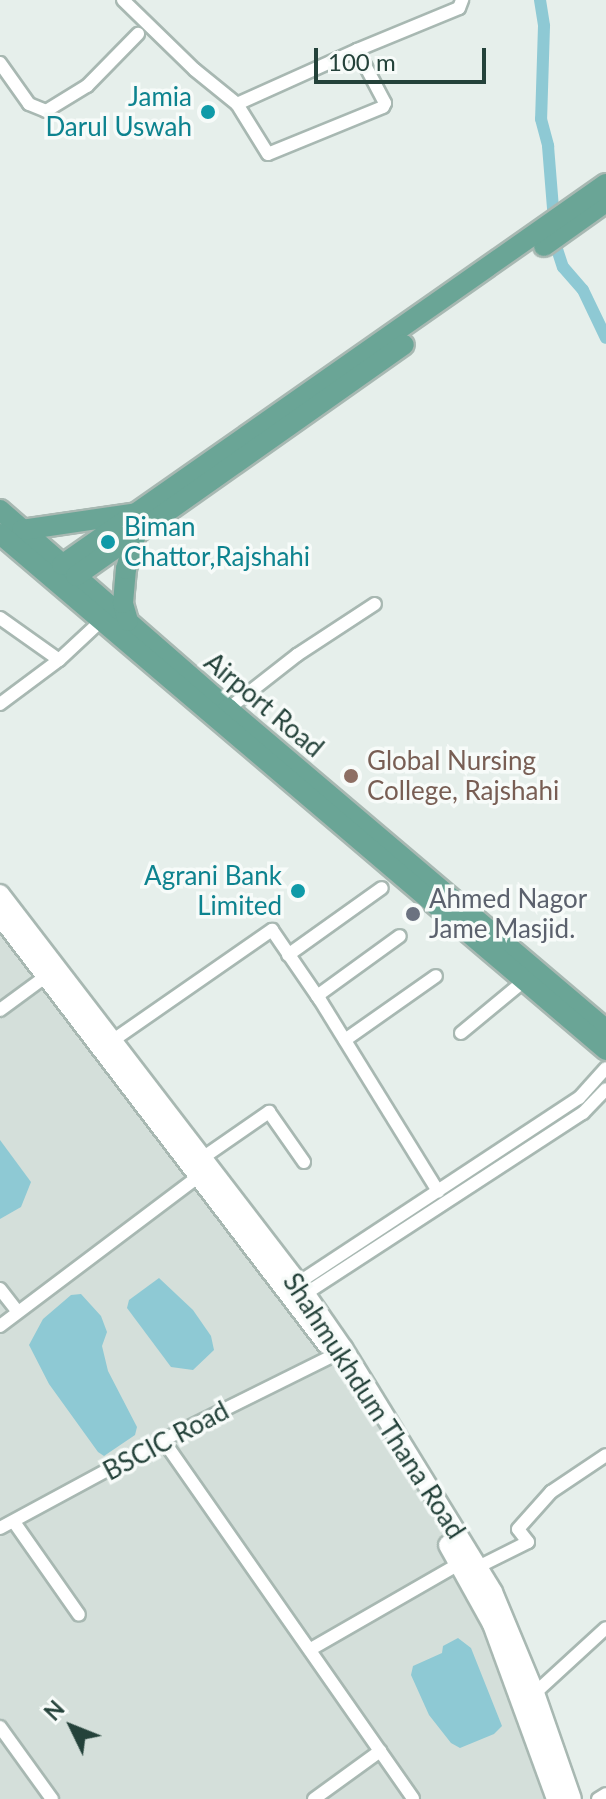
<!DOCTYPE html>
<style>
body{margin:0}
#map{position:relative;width:606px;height:1799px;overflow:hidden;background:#e6efeb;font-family:Lato,sans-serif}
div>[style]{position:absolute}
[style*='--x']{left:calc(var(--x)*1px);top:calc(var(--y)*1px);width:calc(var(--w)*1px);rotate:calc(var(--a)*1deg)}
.built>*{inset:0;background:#d4dfda}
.water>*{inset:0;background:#8ec9d4}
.canal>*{height:12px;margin:-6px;padding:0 6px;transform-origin:6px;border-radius:6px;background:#8ec9d4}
.roads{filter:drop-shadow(2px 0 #a8b8b2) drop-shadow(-2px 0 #a8b8b2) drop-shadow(0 2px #a8b8b2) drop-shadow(0 -2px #a8b8b2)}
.minor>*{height:12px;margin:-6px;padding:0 6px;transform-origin:6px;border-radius:6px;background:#fff}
.secondary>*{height:18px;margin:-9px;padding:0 9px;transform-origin:9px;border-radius:9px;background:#fff}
.primary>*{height:20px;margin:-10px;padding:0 10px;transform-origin:10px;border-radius:10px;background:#6aa596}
.dots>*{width:22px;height:22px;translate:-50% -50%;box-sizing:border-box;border:4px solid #f7fbf9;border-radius:50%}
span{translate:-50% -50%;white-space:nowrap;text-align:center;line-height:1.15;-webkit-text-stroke:7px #f7fbf9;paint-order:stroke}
.culture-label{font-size:26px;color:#0d838f}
.right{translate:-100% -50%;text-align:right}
.left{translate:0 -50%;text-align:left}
.street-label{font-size:26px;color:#24423a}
.education-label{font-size:26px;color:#785e54}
.worship-label{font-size:26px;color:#5b616d}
.north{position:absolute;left:32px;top:1687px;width:80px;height:80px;-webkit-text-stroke:6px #f7fbf9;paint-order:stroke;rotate:313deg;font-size:22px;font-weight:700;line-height:32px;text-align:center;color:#24423a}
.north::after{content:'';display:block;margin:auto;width:28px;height:36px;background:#24423a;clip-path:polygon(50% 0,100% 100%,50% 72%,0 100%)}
.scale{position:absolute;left:314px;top:48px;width:172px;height:36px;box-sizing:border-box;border:4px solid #24423a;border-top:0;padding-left:10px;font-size:24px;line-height:28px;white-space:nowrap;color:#24423a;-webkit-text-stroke:6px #f7fbf9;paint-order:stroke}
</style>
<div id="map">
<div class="built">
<div style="clip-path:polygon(0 898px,339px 1347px,489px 1592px,570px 1799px,0 1799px)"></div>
</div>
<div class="water">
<div style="clip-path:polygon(0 1140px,31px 1182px,21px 1207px,0 1219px)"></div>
<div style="clip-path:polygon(159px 1278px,193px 1310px,211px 1336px,214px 1350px,193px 1370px,171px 1367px,127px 1308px,129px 1300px)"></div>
<div style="clip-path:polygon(81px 1294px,101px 1316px,107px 1332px,102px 1346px,108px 1371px,137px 1427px,135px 1435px,104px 1456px,98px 1452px,49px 1384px,29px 1345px,43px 1319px,71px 1295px)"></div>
<div style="clip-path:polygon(458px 1638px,471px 1648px,502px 1726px,494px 1734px,460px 1748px,451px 1743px,429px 1715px,411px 1675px,413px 1666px,442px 1653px,443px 1646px)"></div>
</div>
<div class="canal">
<div style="--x:540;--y:0;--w:26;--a:81"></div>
<div style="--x:544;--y:26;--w:93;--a:91.8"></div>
<div style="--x:541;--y:119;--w:28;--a:75"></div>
<div style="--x:548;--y:146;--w:100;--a:85.4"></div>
<div style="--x:556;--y:246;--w:22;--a:72"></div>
<div style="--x:563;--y:267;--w:30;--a:49"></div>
<div style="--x:583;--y:290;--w:53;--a:64.4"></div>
</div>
<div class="roads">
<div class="minor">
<div style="--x:123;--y:0;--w:100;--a:44.2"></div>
<div style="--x:195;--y:70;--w:54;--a:39"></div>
<div style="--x:357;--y:50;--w:60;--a:62.2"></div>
<div style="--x:385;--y:103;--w:4;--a:117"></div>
<div style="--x:383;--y:107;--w:124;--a:157.8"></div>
<div style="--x:268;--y:154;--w:59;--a:-121.8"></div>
<div style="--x:237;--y:104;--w:132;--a:-24.2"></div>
<div style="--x:357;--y:50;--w:110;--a:-22.4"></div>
<div style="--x:459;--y:8;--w:9;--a:-69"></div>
<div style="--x:0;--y:63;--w:50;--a:54.7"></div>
<div style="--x:29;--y:104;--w:18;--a:22"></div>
<div style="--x:46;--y:111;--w:48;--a:-31.4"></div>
<div style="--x:87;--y:86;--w:73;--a:-45.6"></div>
<div style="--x:0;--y:618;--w:72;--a:35.4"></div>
<div style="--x:59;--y:660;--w:57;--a:-42.9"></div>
<div style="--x:0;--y:704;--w:74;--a:-36.7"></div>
<div style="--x:228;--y:709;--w:88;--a:-38"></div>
<div style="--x:297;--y:655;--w:93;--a:-33.2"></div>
<div style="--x:288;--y:955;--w:115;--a:-35.5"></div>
<div style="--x:317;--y:996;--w:102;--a:-35.9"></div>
<div style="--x:0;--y:1010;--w:61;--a:-36.3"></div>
<div style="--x:461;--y:1033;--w:83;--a:-39.6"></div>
<div style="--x:345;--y:1040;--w:111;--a:-35.1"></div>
<div style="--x:112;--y:1041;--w:195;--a:-34.8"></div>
<div style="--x:272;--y:930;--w:85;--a:55.6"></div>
<div style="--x:320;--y:1000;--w:225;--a:58.3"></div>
<div style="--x:201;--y:1159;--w:83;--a:-34.7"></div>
<div style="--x:269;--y:1112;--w:61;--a:55"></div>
<div style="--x:295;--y:1285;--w:340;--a:-33.4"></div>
<div style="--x:579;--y:1098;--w:40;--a:-48"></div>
<div style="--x:0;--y:1289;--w:29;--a:52"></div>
<div style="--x:302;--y:1296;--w:335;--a:-33.1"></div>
<div style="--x:583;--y:1113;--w:33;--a:-46"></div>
<div style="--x:0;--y:1326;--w:254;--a:-37"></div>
<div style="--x:163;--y:1440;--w:437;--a:55.1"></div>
<div style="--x:14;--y:1522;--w:113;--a:55"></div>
<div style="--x:0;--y:1528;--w:185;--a:-28.4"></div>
<div style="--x:163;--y:1440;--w:191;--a:-26.4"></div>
<div style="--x:476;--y:1568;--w:58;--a:-26.6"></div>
<div style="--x:528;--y:1542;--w:16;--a:-128"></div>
<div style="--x:518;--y:1529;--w:50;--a:-48.3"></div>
<div style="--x:551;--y:1492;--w:66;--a:-33.9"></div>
<div style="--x:311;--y:1649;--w:171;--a:-29.9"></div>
<div style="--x:535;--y:1693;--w:96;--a:-42.5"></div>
<div style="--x:0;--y:1727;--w:89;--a:54.2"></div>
<div style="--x:314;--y:1799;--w:82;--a:-36"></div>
<div style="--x:598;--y:1799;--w:9;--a:-32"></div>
</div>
<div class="secondary">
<div style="--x:0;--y:894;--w:490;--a:52.5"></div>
<div style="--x:298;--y:1283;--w:79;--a:55.3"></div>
<div style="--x:343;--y:1348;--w:286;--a:58.4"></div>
<div style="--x:493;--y:1592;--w:109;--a:67.4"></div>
<div style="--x:535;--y:1693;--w:112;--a:70.8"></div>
<div style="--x:0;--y:916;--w:539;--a:52.68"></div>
<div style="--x:448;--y:1545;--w:90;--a:60.9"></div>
<div style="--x:492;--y:1624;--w:186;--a:69.9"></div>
</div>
<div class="primary">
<div style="--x:544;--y:246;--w:76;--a:-35.4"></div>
<div style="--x:0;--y:510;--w:303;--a:41.1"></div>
<div style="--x:228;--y:709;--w:496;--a:40.3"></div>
<div style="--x:22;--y:530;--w:116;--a:-8.4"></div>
<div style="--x:0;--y:534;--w:796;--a:40.41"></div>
<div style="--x:62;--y:565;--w:664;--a:-35.01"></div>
<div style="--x:76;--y:576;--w:401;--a:-35.2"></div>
<div style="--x:128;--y:621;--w:19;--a:-106"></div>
<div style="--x:123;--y:603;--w:34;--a:-85"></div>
<div style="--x:126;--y:569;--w:36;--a:-74"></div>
</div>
</div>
<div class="dots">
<div style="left:208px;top:112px;background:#0f9aa8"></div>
<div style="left:108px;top:542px;background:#0f9aa8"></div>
<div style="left:351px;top:776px;background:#8d6e63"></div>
<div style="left:298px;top:891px;background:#0f9aa8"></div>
<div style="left:413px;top:914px;background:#6b7280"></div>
</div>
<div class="culture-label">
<span class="right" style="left:192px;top:112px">Jamia<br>Darul Uswah</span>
<span class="left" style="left:124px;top:542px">Biman<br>Chattor,Rajshahi</span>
<span class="right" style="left:282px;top:891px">Agrani Bank<br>Limited</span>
</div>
<div class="street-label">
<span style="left:264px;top:705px;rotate:40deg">Airport Road</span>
<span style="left:374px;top:1406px;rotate:57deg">Shahmukhdum Thana Road</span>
<span style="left:166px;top:1441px;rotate:-28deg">BSCIC Road</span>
</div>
<div class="education-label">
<span class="left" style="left:367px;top:776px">Global Nursing<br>College, Rajshahi</span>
</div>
<div class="worship-label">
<span class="left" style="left:429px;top:914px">Ahmed Nagor<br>Jame Masjid.</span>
</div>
<div class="north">N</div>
<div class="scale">100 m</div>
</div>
